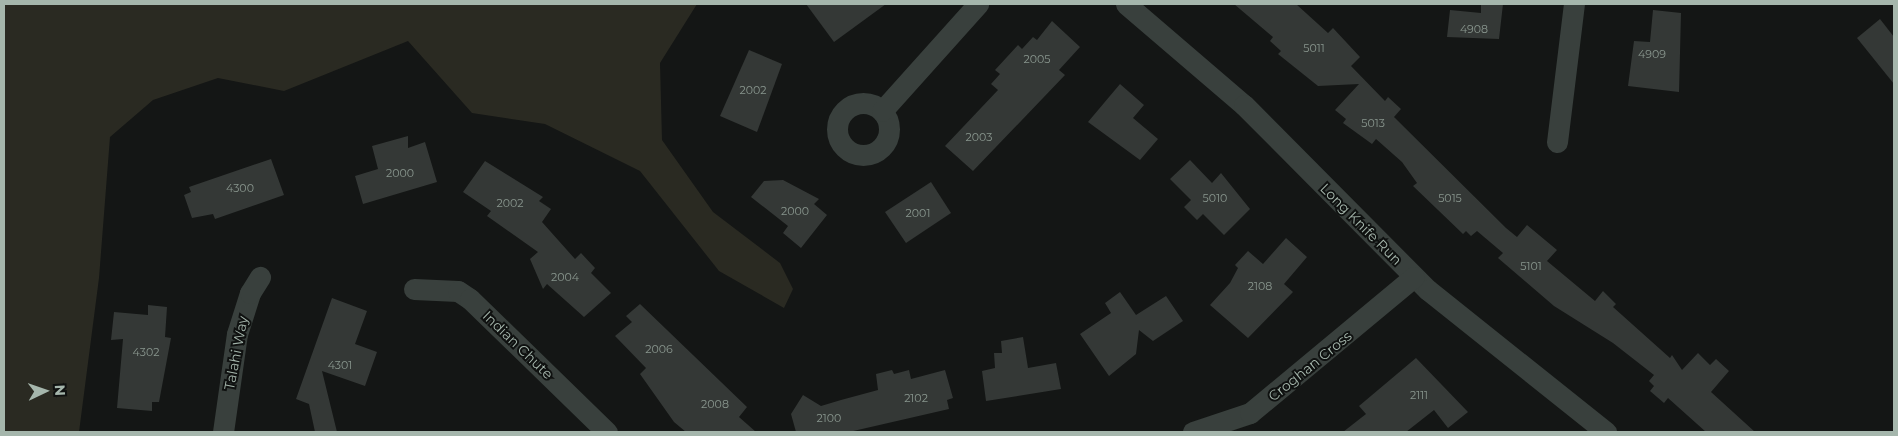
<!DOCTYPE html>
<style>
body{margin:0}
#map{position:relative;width:1898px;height:436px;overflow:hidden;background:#141615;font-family:Montserrat,sans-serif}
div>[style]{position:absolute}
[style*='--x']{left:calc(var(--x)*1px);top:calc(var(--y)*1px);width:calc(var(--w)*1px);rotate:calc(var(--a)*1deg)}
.green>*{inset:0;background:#2a2a22}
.building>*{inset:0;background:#343836}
.street>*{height:21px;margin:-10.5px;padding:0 10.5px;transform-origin:10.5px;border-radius:10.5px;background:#39403d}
.street>.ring{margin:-10.5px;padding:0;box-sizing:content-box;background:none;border:21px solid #39403d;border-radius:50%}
span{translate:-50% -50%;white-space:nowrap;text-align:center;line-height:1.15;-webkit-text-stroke:4px #0f1110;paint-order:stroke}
.number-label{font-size:11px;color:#89968e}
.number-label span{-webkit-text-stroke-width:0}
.street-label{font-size:14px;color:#a5b6ac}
.frame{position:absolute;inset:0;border:5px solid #a5b6ac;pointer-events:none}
.north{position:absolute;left:20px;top:366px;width:50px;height:50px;-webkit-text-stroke:4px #0f1110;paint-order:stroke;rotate:87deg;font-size:14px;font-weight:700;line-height:20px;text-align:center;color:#a5b6ac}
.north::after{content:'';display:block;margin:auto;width:18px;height:22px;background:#a5b6ac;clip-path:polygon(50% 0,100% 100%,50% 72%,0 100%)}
</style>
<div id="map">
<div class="green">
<div style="clip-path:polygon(4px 4px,697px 4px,660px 63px,662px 140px,713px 212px,780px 263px,793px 289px,784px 308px,719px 271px,640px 171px,545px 124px,472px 113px,408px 41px,284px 91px,218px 78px,153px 100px,110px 137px,99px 278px,79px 432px,4px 432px)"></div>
</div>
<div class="building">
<div style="clip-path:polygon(806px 4px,886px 4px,834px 42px)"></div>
<div style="clip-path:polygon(1234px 4px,1296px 4px,1328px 33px,1333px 28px,1360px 57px,1351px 66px,1385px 101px,1388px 97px,1401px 109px,1394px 117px,1506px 228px,1517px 237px,1527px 225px,1557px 250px,1547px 261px,1595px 301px,1603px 291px,1616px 304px,1613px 307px,1670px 358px,1672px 355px,1682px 370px,1698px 353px,1710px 365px,1716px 359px,1729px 371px,1711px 392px,1755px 432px,1706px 432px,1668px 398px,1664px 403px,1650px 391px,1654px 386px,1649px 381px,1654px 375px,1613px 343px,1554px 306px,1498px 258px,1503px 253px,1477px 231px,1471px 236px,1466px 231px,1463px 234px,1413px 186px,1417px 183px,1402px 162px,1376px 139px,1372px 144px,1343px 123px,1346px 119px,1335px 110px,1359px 84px,1318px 86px,1278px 54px,1281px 51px,1270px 41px,1273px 37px)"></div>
<div style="clip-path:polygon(1481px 4px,1503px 4px,1499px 39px,1447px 37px,1450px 10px,1481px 13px)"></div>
<div style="clip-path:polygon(1653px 10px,1681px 13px,1679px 92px,1628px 86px,1634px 41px,1650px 42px)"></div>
<div style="clip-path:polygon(1880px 19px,1894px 37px,1894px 84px,1857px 38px)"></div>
<div style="clip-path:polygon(1052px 21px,1080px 47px,1059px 70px,1065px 75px,973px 171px,945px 146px,998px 90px,991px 84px,1000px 74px,995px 70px,1018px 45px,1022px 49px,1033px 37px,1037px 40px)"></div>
<div style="clip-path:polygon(749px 50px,782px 64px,757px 132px,720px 116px)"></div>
<div style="clip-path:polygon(1120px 84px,1144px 105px,1133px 118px,1158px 139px,1140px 160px,1088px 122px)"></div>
<div style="clip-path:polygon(408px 136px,408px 148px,425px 142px,437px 182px,363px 204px,355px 176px,378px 169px,372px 146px)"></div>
<div style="clip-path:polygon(271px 159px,284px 195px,215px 219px,213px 214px,192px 218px,184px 195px,191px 192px,189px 187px)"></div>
<div style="clip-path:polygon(1190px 160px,1212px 183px,1221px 173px,1250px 209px,1224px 235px,1203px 214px,1197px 220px,1184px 207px,1191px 200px,1170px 179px)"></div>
<div style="clip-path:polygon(485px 161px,543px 197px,539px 201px,551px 209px,542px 222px,575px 259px,581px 253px,595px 268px,591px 273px,611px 293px,584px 317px,547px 284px,543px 289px,530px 259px,538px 252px,487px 216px,491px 211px,463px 192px)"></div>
<div style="clip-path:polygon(783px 180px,819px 199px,814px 204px,827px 215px,801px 248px,783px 233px,788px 226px,751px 197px,764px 181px)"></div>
<div style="clip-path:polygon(931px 182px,951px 213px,906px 243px,885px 212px)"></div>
<div style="clip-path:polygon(1286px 238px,1307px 257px,1284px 284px,1293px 292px,1248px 338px,1210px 305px,1230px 283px,1238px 268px,1235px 265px,1248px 251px,1263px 264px)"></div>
<div style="clip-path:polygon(1120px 292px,1136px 315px,1166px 296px,1183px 321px,1153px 341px,1139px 330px,1136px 354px,1109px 376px,1080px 334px,1111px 313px,1105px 303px)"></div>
<div style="clip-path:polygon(332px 298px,367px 311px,355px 344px,377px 352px,365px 386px,322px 371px,337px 432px,315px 432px,309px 404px,296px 399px)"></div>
<div style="clip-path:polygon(640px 304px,747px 407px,739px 417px,756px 432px,686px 432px,674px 422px,640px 374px,646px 368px,615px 336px,632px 322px,626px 316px)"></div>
<div style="clip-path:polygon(148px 305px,167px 307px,165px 337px,171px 338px,159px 402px,152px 402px,152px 411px,117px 408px,123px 339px,111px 340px,114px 312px,148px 315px)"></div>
<div style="clip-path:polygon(1023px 337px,1028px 368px,1056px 363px,1061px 389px,986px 401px,982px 371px,995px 368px,994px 353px,1002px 353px,1001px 341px)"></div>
<div style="clip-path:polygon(1416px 358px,1468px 412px,1448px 428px,1434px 410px,1406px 432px,1343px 432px,1366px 414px,1359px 406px)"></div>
<div style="clip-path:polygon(892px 370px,894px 374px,909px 370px,911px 379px,945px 370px,953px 398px,947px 400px,949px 409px,849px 432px,796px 432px,791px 414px,803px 395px,821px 406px,841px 400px,878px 390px,876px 374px)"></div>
</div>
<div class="street">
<div style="--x:1126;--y:4;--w:155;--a:40.6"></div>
<div style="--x:1244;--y:105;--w:261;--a:45.2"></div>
<div style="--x:1428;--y:290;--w:228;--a:38.6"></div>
<div class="ring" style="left:837px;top:103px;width:31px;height:31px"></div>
<div style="--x:882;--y:111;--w:144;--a:-48.1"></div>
<div style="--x:1557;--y:142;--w:139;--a:-83"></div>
<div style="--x:414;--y:289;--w:44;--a:2.6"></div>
<div style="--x:458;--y:291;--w:14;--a:34"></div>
<div style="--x:470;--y:299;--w:191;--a:44.2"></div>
<div style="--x:223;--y:432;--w:99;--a:-81.9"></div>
<div style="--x:237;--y:334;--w:43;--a:-72.4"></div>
<div style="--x:250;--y:293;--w:19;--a:-58"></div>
<div style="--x:1193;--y:432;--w:60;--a:-18.4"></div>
<div style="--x:1250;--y:413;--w:213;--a:-39.7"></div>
</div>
<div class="number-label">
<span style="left:1474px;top:29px">4908</span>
<span style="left:1314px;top:48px">5011</span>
<span style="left:1652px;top:54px">4909</span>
<span style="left:1037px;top:59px">2005</span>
<span style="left:753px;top:90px">2002</span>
<span style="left:1373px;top:123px">5013</span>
<span style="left:979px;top:137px">2003</span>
<span style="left:400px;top:173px">2000</span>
<span style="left:240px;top:188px">4300</span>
<span style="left:1215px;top:198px">5010</span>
<span style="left:1450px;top:198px">5015</span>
<span style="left:510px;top:203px">2002</span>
<span style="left:795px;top:211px">2000</span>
<span style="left:918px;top:213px">2001</span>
<span style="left:1531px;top:266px">5101</span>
<span style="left:565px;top:277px">2004</span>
<span style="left:1260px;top:286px">2108</span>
<span style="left:659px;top:349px">2006</span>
<span style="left:146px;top:352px">4302</span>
<span style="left:340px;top:365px">4301</span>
<span style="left:1419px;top:395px">2111</span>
<span style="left:916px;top:398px">2102</span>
<span style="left:715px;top:404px">2008</span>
<span style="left:829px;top:418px">2100</span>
</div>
<div class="street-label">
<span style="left:1361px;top:224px;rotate:45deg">Long Knife Run</span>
<span style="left:518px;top:345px;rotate:44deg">Indian Chute</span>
<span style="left:236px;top:353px;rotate:-79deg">Talahi Way</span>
<span style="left:1310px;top:366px;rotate:-39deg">Croghan Cross</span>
</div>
<div class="frame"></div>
<div class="north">N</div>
</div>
